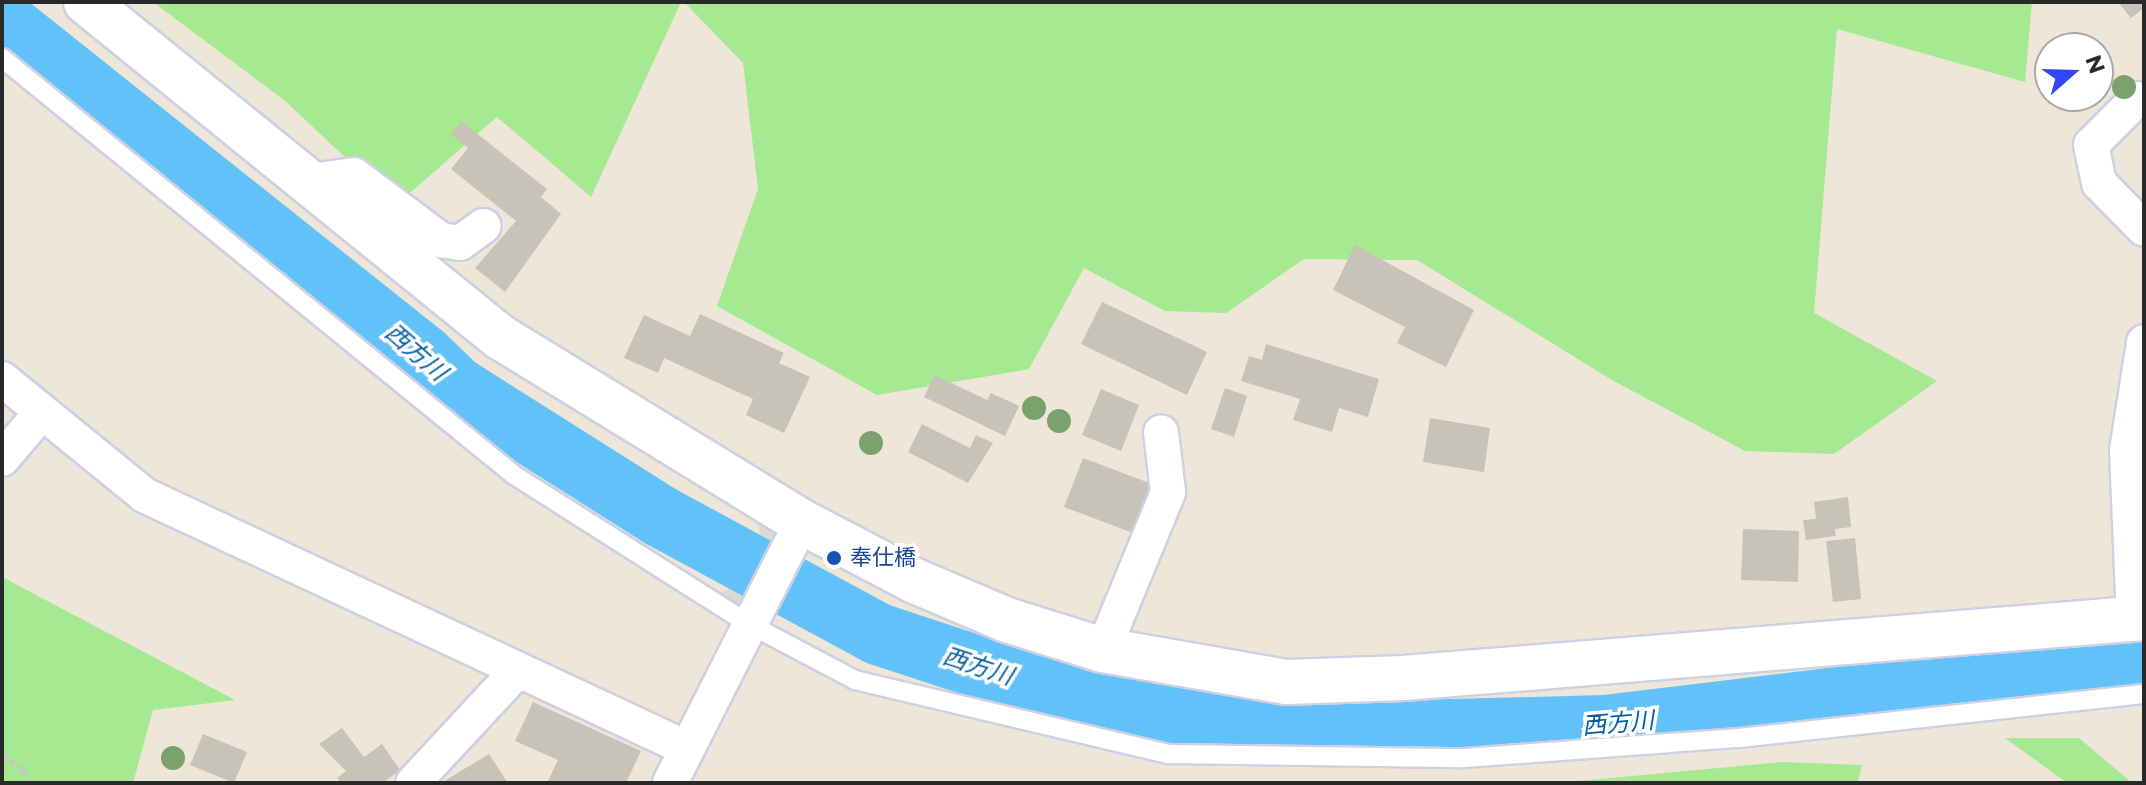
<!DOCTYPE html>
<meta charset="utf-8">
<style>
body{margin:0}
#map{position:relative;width:2146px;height:785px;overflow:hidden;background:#ede6d9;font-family:Montserrat,"Noto Sans JP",sans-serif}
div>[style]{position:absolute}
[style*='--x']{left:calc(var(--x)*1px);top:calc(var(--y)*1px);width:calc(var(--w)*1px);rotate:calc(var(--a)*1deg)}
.green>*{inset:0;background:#a5e990}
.plaza>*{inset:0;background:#dcd9d0}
.river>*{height:62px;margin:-31px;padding:0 31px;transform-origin:31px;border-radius:31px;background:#61c2f9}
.building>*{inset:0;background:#c8c3b9}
.path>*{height:5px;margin-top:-2.5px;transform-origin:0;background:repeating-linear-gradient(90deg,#c7c7c7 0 6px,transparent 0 10px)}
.roads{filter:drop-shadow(2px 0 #ced0e3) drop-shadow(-2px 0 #ced0e3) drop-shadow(0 2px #ced0e3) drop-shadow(0 -2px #ced0e3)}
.lane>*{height:18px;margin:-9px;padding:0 9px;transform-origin:9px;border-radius:9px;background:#fff}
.street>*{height:34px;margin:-17px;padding:0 17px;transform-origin:17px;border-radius:17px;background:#fff}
.secondary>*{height:44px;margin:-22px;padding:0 22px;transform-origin:22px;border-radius:22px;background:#fff}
.trees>*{width:24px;height:24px;margin:-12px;border-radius:50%;background:#7ba26c}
.dots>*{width:22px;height:22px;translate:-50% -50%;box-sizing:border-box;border:4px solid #fff;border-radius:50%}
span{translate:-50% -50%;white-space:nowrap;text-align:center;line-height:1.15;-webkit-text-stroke:7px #fff;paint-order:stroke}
.transit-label{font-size:22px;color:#164399}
.left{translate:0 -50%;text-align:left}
.water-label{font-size:24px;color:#015da4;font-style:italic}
.frame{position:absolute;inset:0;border:4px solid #292929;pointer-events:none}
.north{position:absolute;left:2034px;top:32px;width:80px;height:80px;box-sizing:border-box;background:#fff;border:2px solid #a9a9a9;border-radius:50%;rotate:70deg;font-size:22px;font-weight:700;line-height:32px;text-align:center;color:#292929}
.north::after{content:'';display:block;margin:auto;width:28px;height:36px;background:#3346ff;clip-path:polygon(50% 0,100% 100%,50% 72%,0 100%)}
</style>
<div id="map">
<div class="green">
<div style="clip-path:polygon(153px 2px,681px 2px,591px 197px,497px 117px,396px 205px,284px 100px)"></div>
<div style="clip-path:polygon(684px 2px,2032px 2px,2025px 82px,1837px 29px,1814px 313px,1937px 381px,1834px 454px,1745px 451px,1612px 380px,1417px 260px,1304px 259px,1226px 313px,1165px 311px,1084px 268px,1029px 369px,877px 395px,717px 306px,758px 189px,743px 63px)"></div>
<div style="clip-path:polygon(2px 577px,235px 700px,153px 710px,133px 783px,2px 783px)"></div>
<div style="clip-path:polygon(2005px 738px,2079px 738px,2132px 783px,2067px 783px)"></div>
<div style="clip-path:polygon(1782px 762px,1862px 765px,1858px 783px,1557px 783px)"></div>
</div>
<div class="plaza">
<div style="clip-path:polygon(757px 521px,778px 535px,737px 606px,716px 592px,727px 591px,760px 534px)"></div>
</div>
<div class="river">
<div style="--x:2;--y:20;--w:539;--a:38.53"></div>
<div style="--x:424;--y:356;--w:45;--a:44.1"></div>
<div style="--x:456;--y:387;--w:241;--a:32.3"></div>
<div style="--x:660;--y:516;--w:248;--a:28.4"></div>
<div style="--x:878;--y:634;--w:188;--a:18.2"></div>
<div style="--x:1057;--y:693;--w:183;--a:10.7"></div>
<div style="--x:1237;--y:727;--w:102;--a:3.4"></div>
<div style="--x:1339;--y:733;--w:266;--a:-1.5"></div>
<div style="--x:1605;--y:726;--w:543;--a:-6.88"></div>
</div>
<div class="building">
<div style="clip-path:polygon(2118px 2px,2144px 2px,2144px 8px,2131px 18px)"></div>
<div style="clip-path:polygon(461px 121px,547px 189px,541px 197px,561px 214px,505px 292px,475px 268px,516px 221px,451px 169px,468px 148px,451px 134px)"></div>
<div style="clip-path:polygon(1355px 245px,1474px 310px,1446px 367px,1397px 343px,1405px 327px,1333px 290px)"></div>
<div style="clip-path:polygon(1102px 302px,1207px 352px,1187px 395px,1081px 344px)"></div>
<div style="clip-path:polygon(700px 314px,784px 353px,779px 363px,810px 377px,784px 433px,746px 415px,753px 399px,664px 358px,658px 373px,624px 358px,644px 315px,690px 336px)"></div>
<div style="clip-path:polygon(1266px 344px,1379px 379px,1368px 417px,1339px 408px,1332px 432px,1293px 420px,1300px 399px,1241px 381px,1249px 356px,1262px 360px)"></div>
<div style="clip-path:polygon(935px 375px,987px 400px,991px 393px,1019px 406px,1005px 436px,924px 397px)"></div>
<div style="clip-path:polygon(1225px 388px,1247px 396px,1234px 437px,1211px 429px)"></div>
<div style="clip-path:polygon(1101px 389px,1139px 405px,1121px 451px,1082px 435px)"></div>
<div style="clip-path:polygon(1430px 418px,1490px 428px,1484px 472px,1423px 462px)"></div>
<div style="clip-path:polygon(922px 424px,970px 448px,976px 435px,993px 443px,968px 483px,908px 452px)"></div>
<div style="clip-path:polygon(1083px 458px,1152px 484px,1133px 533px,1064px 507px)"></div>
<div style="clip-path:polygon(1848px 497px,1851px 527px,1835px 529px,1836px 536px,1806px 540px,1803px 520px,1816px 519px,1814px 502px)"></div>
<div style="clip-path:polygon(1743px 529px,1799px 531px,1798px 582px,1741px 580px)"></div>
<div style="clip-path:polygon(1855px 538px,1861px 599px,1833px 602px,1826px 541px)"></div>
<div style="clip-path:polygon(533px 702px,641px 751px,626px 783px,547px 783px,558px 760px,515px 741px)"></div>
<div style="clip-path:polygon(342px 728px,364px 757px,382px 744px,400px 770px,383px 783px,341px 783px,337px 778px,346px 771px,319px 744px)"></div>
<div style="clip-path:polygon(203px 734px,247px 752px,234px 783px,190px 765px)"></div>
<div style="clip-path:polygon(489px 754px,508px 783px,441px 783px)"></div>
</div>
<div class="path">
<div style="--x:2;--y:754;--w:26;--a:37"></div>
<div style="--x:23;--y:770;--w:14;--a:65"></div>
</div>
<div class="roads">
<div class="lane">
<div style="--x:2;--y:58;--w:660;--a:39.16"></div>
<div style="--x:514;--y:475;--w:276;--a:32.4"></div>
<div style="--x:747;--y:623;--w:122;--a:27.8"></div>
<div style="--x:855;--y:680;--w:323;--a:13.3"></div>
<div style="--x:1169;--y:754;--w:296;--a:0.8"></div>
<div style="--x:1465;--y:758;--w:275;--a:-4.2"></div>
<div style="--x:1739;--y:738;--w:407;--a:-6.2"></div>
</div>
<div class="street">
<div style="--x:2137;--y:99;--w:65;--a:135"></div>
<div style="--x:2091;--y:145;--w:39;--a:78"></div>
<div style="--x:2099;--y:183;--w:64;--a:45.6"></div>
<div style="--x:304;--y:182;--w:50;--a:-8"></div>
<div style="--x:354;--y:175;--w:109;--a:36.8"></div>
<div style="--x:441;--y:240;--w:19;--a:9"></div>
<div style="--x:460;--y:243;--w:29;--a:-36"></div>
<div style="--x:2;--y:379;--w:183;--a:39.2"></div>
<div style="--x:144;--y:495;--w:598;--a:25.02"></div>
<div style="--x:2;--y:459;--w:60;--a:-49.7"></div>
<div style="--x:2134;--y:619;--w:168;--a:-92.4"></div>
<div style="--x:2127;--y:451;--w:110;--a:-81.1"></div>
<div style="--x:1103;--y:650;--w:171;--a:-67.6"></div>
<div style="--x:1168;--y:492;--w:60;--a:-96.7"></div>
<div style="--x:413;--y:783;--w:153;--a:-47.1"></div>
<div style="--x:670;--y:783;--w:269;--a:-63.2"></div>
</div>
<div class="secondary">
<div style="--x:86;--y:2;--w:533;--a:38.98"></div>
<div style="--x:500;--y:337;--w:354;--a:31.5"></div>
<div style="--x:802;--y:522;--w:127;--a:27.6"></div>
<div style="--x:915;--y:581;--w:100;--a:23"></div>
<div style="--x:1007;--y:620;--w:101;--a:17.4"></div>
<div style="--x:1103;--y:650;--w:186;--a:9.9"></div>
<div style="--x:1286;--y:682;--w:118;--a:-1.9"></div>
<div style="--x:1404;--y:678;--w:742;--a:-4.64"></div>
</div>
</div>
<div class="trees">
<div style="left:2124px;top:87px"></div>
<div style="left:1034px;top:408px"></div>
<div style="left:1059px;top:421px"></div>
<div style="left:871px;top:443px"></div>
<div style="left:173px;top:758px"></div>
</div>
<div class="dots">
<div style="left:834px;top:558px;background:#1a4fb4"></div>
</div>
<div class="transit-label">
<span class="left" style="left:850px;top:558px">奉仕橋</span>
</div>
<div class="water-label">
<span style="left:416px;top:352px;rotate:41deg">西方川</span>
<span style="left:978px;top:666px;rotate:18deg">西方川</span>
<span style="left:1618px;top:723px;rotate:-5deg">西方川</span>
</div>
<div class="frame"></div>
<div class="north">N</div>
</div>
